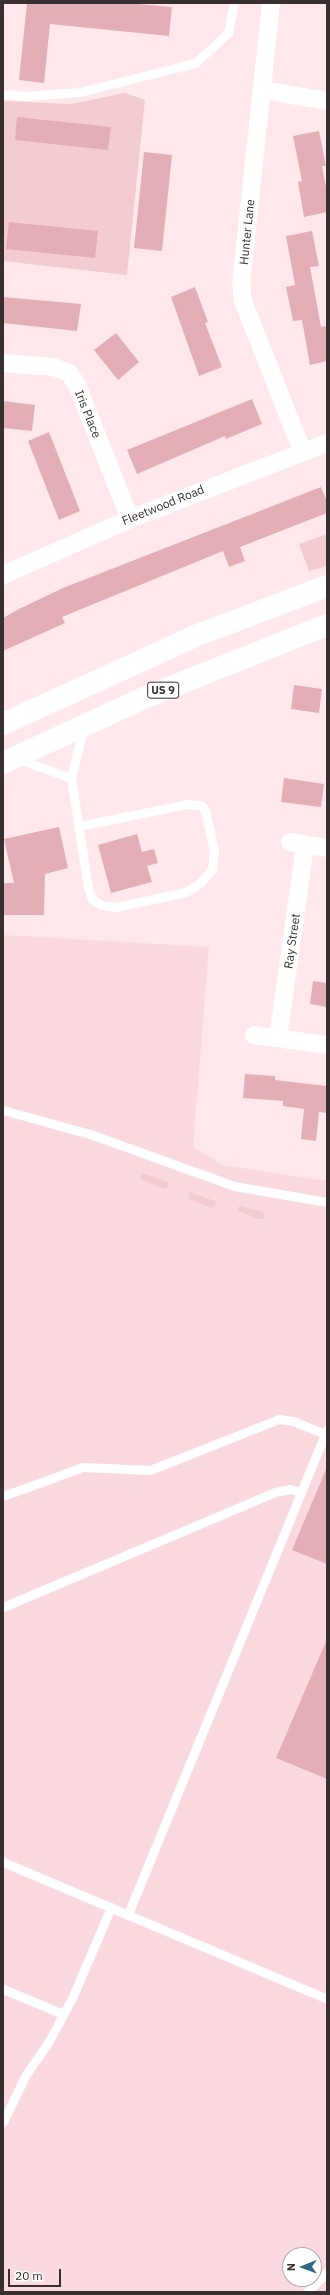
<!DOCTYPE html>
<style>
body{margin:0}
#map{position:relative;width:330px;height:2295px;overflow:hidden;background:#ffe8eb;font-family:"IBM Plex Sans",sans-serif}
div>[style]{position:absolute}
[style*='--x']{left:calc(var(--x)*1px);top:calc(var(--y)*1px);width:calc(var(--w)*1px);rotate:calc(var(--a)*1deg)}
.built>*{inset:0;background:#fadadf}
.green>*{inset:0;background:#f3ccd2}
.building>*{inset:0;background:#e4aeb7}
.lane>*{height:9px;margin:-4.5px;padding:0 4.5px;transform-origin:4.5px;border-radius:4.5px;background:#fff}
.street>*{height:18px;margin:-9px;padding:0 9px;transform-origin:9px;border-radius:9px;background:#fff}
.highway>*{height:22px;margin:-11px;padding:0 11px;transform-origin:11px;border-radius:11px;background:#fff}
span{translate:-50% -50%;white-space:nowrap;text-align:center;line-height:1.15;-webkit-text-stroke:3.5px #fff;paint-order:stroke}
.shield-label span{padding:1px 3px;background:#fff;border:1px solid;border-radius:3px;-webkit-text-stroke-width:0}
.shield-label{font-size:11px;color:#372f30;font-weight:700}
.street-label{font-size:12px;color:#372f30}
.frame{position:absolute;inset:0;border:4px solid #372f30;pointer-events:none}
.north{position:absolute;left:282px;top:2247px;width:40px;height:40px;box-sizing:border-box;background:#fff;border:1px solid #afacac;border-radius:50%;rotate:269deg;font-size:11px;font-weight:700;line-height:16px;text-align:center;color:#372f30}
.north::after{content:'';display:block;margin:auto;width:14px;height:18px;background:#2f6982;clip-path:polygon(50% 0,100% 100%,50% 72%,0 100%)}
.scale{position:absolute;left:8px;top:2269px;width:53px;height:18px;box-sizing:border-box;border:2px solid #372f30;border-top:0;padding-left:5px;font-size:12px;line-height:14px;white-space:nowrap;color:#372f30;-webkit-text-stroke:3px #fff;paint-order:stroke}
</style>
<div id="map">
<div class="built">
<div style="clip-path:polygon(evenodd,3px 935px,209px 947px,193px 1147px,222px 1165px,327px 1181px,327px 2292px,3px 2292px,3px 935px,290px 2255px,314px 2255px,314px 2279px,290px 2279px,290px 2255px)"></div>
</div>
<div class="green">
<div style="clip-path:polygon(125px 93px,145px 100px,127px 275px,3px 261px,3px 101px,71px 104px)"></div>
<div style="clip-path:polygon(327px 534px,327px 566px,309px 571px,299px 544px)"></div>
<div style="clip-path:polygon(142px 1173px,168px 1182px,169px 1187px,165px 1189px,142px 1180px,140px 1177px)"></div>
<div style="clip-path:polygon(189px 1192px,215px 1201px,216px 1205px,212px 1208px,189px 1199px)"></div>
<div style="clip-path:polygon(239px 1206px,262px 1211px,265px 1215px,264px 1219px,257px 1219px,238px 1211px)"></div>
</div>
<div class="building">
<div style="clip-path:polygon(27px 3px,128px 3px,172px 7px,169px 36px,50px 24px,44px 83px,19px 80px)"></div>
<div style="clip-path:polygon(17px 117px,111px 127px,108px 150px,15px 140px)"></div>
<div style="clip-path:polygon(319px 131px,326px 166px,322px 166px,327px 192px,327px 212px,304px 217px,298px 182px,302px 181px,293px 136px)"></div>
<div style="clip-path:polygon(144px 152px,172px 155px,162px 251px,134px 248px)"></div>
<div style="clip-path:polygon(9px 222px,98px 231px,95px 258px,6px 249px)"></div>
<div style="clip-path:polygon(312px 231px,319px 266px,310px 267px,321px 327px,327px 326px,327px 361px,310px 365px,302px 320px,293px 321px,286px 287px,295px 285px,286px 236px)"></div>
<div style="clip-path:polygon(195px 287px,208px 322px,205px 323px,222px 367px,199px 376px,171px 297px)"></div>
<div style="clip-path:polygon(3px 297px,81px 304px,77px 331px,3px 323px)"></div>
<div style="clip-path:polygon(116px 333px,139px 362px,118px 380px,94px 350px)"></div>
<div style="clip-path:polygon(252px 399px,262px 424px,226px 439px,225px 436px,137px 474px,127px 450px)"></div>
<div style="clip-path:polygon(3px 401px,35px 405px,32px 431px,3px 428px)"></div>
<div style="clip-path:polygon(49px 432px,80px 511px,59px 520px,28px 441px)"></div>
<div style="clip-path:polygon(321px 487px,327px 502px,327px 513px,240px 547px,245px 561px,229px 567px,223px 551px,62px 617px,65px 623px,3px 651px,3px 618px,19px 609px,63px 588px)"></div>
<div style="clip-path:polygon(294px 685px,322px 689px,319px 713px,291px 709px)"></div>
<div style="clip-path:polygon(284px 778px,324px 784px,321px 807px,281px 802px)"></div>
<div style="clip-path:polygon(59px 827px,68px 868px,45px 874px,44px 915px,3px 915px,3px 883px,14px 883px,4px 839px)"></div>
<div style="clip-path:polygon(137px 834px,142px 852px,154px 849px,158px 863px,147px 866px,152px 882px,111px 893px,98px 845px)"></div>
<div style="clip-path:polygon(313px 981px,327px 983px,327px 1007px,310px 1004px)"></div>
<div style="clip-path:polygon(245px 1074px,275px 1076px,275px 1080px,327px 1086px,327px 1113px,319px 1112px,316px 1141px,301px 1139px,304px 1109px,283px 1106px,283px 1101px,243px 1098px)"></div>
<div style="clip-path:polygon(327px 1467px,327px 1564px,292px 1550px)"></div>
<div style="clip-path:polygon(327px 1639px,327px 1779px,276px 1758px)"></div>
</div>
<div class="lane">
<div style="--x:3;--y:94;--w:22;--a:5"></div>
<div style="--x:25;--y:96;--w:55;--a:-4.2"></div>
<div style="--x:80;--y:92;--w:119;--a:-14.2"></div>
<div style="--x:195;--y:63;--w:45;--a:-42.3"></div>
<div style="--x:228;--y:33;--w:31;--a:-79"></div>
<div style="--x:18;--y:759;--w:56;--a:19.7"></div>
<div style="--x:79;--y:826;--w:110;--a:-11.5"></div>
<div style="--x:187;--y:804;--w:13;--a:4"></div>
<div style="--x:200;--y:805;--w:7;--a:45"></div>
<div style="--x:205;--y:810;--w:42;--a:77.6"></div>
<div style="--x:214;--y:851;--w:18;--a:96"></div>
<div style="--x:212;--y:869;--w:17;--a:130"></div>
<div style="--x:201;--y:882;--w:18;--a:146"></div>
<div style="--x:186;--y:892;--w:72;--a:167.9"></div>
<div style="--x:116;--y:907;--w:15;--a:-172"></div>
<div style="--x:101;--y:905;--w:11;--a:-146"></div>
<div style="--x:92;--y:899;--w:12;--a:-110"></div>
<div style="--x:88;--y:888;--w:111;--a:-98.8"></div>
<div style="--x:71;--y:778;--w:51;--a:-76.5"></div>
<div style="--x:3;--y:1110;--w:93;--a:15.5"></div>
<div style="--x:93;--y:1135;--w:150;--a:19.9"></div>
<div style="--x:234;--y:1186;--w:94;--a:9.8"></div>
<div style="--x:3;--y:1496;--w:85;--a:-19.9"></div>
<div style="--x:83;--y:1467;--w:67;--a:2.6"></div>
<div style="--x:150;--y:1470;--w:139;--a:-21.6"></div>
<div style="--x:279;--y:1419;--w:14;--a:8"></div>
<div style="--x:293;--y:1421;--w:35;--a:22"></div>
<div style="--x:3;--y:1607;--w:295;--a:-22.9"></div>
<div style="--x:275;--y:1492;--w:15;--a:-11"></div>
<div style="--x:290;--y:1489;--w:11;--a:15"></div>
<div style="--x:3;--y:1862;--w:352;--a:22.9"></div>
<div style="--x:128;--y:1914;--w:524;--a:-67.69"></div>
<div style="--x:3;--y:1989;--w:65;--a:22.6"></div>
<div style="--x:3;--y:2122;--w:51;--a:-64.4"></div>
<div style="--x:25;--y:2076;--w:42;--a:-55.6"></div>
<div style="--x:49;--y:2041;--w:49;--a:-61.9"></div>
<div style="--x:72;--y:1998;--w:99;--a:-66.8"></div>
<div style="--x:307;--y:2292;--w:28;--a:-45"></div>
</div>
<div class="street">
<div style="--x:271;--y:3;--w:281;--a:96.1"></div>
<div style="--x:241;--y:282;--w:19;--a:84"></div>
<div style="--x:243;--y:301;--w:161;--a:68.5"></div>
<div style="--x:263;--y:90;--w:65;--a:9.8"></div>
<div style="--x:3;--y:363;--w:51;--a:4.5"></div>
<div style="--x:54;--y:367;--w:16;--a:22"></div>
<div style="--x:69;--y:373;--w:14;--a:56"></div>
<div style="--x:77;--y:385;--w:144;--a:68.4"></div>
<div style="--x:3;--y:575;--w:139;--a:-23.8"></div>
<div style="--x:130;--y:519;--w:211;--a:-21.1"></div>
<div style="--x:290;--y:842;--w:37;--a:9"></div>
<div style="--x:254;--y:1035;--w:74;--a:7.8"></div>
<div style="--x:278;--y:1038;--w:195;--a:-82"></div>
</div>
<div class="highway">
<div style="--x:3;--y:724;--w:211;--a:-24.6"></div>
<div style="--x:195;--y:636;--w:141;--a:-20.7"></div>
<div style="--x:3;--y:763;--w:157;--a:-24.8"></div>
<div style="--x:146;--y:697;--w:195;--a:-21.7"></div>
</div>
<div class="shield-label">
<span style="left:163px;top:690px">US 9</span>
</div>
<div class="street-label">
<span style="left:247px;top:232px;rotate:-84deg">Hunter Lane</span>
<span style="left:88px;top:414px;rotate:68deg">Iris Place</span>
<span style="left:163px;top:505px;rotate:-22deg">Fleetwood Road</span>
<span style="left:292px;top:941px;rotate:-82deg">Ray Street</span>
</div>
<div class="frame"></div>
<div class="north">N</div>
<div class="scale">20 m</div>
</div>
